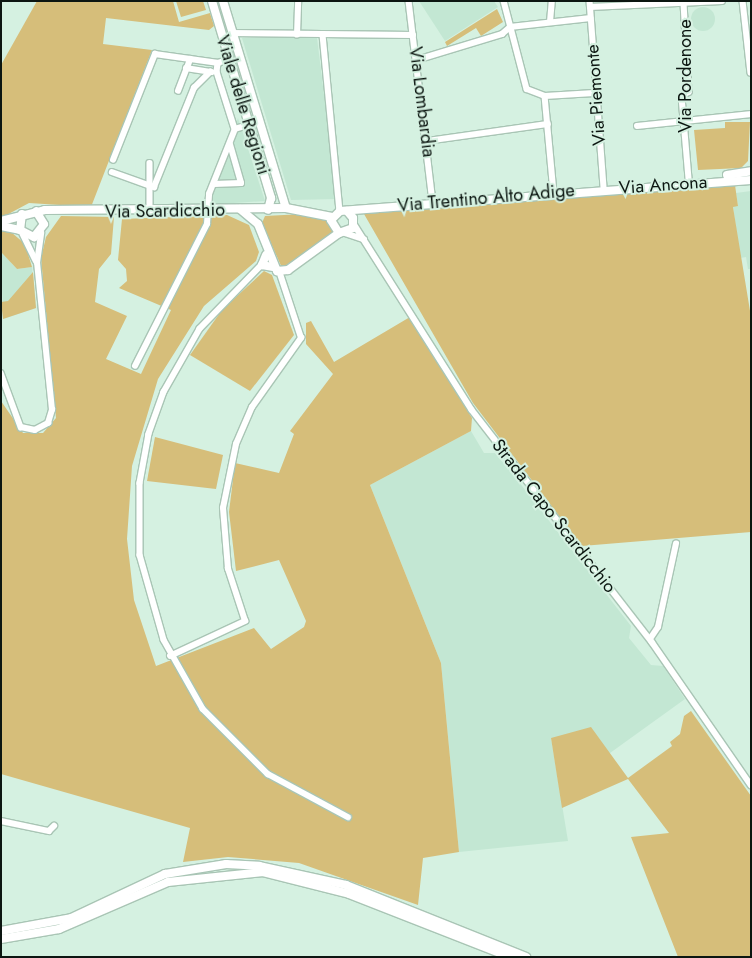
<!DOCTYPE html>
<style>
body{margin:0}
#map{position:relative;width:752px;height:958px;overflow:hidden;background:#d5f1e1;font-family:Jost,sans-serif}
div>[style]{position:absolute}
[style*='--x']{left:calc(var(--x)*1px);top:calc(var(--y)*1px);width:calc(var(--w)*1px);rotate:calc(var(--a)*1deg)}
.built>*{inset:0;background:#c3e7d3}
.round{border-radius:50%}
.green>*{inset:0;background:#d6be7a}
.roads{filter:drop-shadow(1px 0 #a9c5b5) drop-shadow(-1px 0 #a9c5b5) drop-shadow(0 1px #a9c5b5) drop-shadow(0 -1px #a9c5b5)}
.street>*{height:5.5px;margin:-2.75px;padding:0 2.75px;transform-origin:2.75px;border-radius:2.75px;background:#fff}
.secondary>*{height:8px;margin:-4px;padding:0 4px;transform-origin:4px;border-radius:4px;background:#fff}
span{translate:-50% -50%;white-space:nowrap;text-align:center;line-height:1.15;-webkit-text-stroke:4px #d5f1e1;paint-order:stroke}
.street-label{font-size:18px;color:#0c1611}
.frame{position:absolute;inset:0;border:2px solid #0c1611;pointer-events:none}
</style>
<div id="map">
<div class="built">
<div style="clip-path:polygon(419px 1px,494px 1px,498px 7px,445px 41px)"></div>
<div class="round" style="left:691px;top:7px;width:24px;height:24px"></div>
<div style="clip-path:polygon(242px 38px,317px 38px,337px 199px,291px 200px)"></div>
<div style="clip-path:polygon(238px 118px,265px 201px,204px 205px)"></div>
<div style="clip-path:polygon(751px 191px,751px 269px,748px 269px,746px 257px,740px 258px,733px 206px,738px 206px,736px 193px)"></div>
<div style="clip-path:polygon(1px 252px,17px 269px,32px 267px,36px 308px,3px 319px)"></div>
<div style="clip-path:polygon(471px 431px,484px 453px,495px 453px,515px 477px,631px 626px,629px 638px,651px 665px,663px 666px,685px 699px,610px 753px,551px 738px,568px 841px,459px 852px,441px 663px,370px 485px)"></div>
</div>
<div class="green">
<div style="clip-path:polygon(37px 1px,173px 1px,179px 22px,210px 13px,214px 26px,209px 30px,106px 18px,103px 44px,152px 50px,91px 207px,29px 203px,1px 218px,1px 65px)"></div>
<div style="clip-path:polygon(176px 1px,203px 1px,206px 10px,181px 17px)"></div>
<div style="clip-path:polygon(497px 9px,503px 22px,481px 36px,476px 28px,447px 46px,445px 42px)"></div>
<div style="clip-path:polygon(725px 122px,750px 122px,748px 161px,741px 168px,698px 170px,694px 130px,725px 128px)"></div>
<div style="clip-path:polygon(735px 185px,738px 206px,733px 207px,751px 317px,751px 532px,582px 546px,473px 403px,364px 214px)"></div>
<div style="clip-path:polygon(303px 214px,328px 219px,334px 234px,282px 268px,262px 223px,265px 216px)"></div>
<div style="clip-path:polygon(227px 215px,249px 225px,259px 252px,256px 261px,204px 306px,158px 379px,132px 466px,127px 539px,134px 600px,156px 666px,254px 628px,271px 649px,304px 627px,306px 621px,279px 560px,236px 571px,229px 512px,235px 463px,279px 473px,294px 434px,290px 431px,333px 374px,306px 344px,306px 323px,311px 321px,334px 362px,410px 317px,472px 418px,471px 431px,370px 485px,441px 663px,459px 852px,423px 858px,418px 905px,299px 863px,228px 857px,183px 862px,190px 828px,1px 774px,1px 401px,23px 433px,43px 433px,56px 418px,41px 258px,46px 237px,61px 216px,114px 217px,111px 254px,99px 269px,95px 302px,127px 316px,106px 359px,141px 374px,171px 310px,119px 288px,127px 281px,126px 269px,118px 260px,122px 219px)"></div>
<div style="clip-path:polygon(1px 231px,11px 232px,25px 244px,32px 267px,17px 269px,1px 252px)"></div>
<div style="clip-path:polygon(264px 271px,272px 275px,294px 335px,250px 391px,190px 355px,222px 310px)"></div>
<div style="clip-path:polygon(33px 272px,36px 308px,3px 319px,1px 302px,8px 301px)"></div>
<div style="clip-path:polygon(155px 437px,223px 455px,216px 489px,147px 481px)"></div>
<div style="clip-path:polygon(691px 711px,751px 796px,751px 957px,678px 957px,631px 837px,669px 833px,628px 779px,562px 808px,551px 738px,591px 727px,628px 778px,672px 746px,670px 742px,680px 734px,684px 716px)"></div>
</div>
<div class="roads">
<div class="street">
<div style="--x:409;--y:1;--w:203;--a:83.2"></div>
<div style="--x:504;--y:1;--w:91;--a:75.4"></div>
<div style="--x:527;--y:89;--w:19;--a:21"></div>
<div style="--x:545;--y:96;--w:49;--a:-3.5"></div>
<div style="--x:590;--y:1;--w:189;--a:85.7"></div>
<div style="--x:743;--y:1;--w:72;--a:83.7"></div>
<div style="--x:684;--y:3;--w:89;--a:86.8"></div>
<div style="--x:689;--y:92;--w:9;--a:144"></div>
<div style="--x:682;--y:97;--w:82;--a:85.1"></div>
<div style="--x:590;--y:7;--w:132;--a:-2.6"></div>
<div style="--x:550;--y:22;--w:21;--a:-85"></div>
<div style="--x:231;--y:33;--w:182;--a:0.6"></div>
<div style="--x:297;--y:35;--w:34;--a:-88"></div>
<div style="--x:323;--y:35;--w:177;--a:84.5"></div>
<div style="--x:417;--y:60;--w:89;--a:-17"></div>
<div style="--x:502;--y:34;--w:11;--a:-41"></div>
<div style="--x:510;--y:27;--w:81;--a:-6.4"></div>
<div style="--x:218;--y:63;--w:9;--a:96"></div>
<div style="--x:217;--y:72;--w:60;--a:72.5"></div>
<div style="--x:186;--y:68;--w:26;--a:9"></div>
<div style="--x:178;--y:91;--w:34;--a:-69"></div>
<div style="--x:545;--y:96;--w:97;--a:84.7"></div>
<div style="--x:637;--y:126;--w:115;--a:-6"></div>
<div style="--x:427;--y:141;--w:122;--a:-8"></div>
<div style="--x:113;--y:160;--w:114;--a:-68.4"></div>
<div style="--x:155;--y:54;--w:64;--a:8.1"></div>
<div style="--x:218;--y:63;--w:12;--a:-20"></div>
<div style="--x:150;--y:163;--w:48;--a:90"></div>
<div style="--x:112;--y:172;--w:45;--a:19.7"></div>
<div style="--x:154;--y:187;--w:107;--a:-68"></div>
<div style="--x:194;--y:88;--w:23;--a:-45"></div>
<div style="--x:214;--y:184;--w:27;--a:-2"></div>
<div style="--x:241;--y:183;--w:40;--a:-106"></div>
<div style="--x:354;--y:224;--w:220;--a:57.6"></div>
<div style="--x:472;--y:410;--w:294;--a:52.2"></div>
<div style="--x:652;--y:642;--w:174;--a:55.3"></div>
<div style="--x:345;--y:233;--w:20;--a:18"></div>
<div style="--x:23;--y:234;--w:30;--a:64"></div>
<div style="--x:262;--y:265;--w:89;--a:134.1"></div>
<div style="--x:200;--y:329;--w:73;--a:119.7"></div>
<div style="--x:164;--y:392;--w:45;--a:109.7"></div>
<div style="--x:149;--y:434;--w:50;--a:100.4"></div>
<div style="--x:140;--y:483;--w:72;--a:90"></div>
<div style="--x:140;--y:555;--w:88;--a:74.2"></div>
<div style="--x:164;--y:640;--w:79;--a:60.5"></div>
<div style="--x:203;--y:709;--w:92;--a:45"></div>
<div style="--x:268;--y:774;--w:91;--a:28.3"></div>
<div style="--x:135;--y:366;--w:159;--a:-63.1"></div>
<div style="--x:207;--y:224;--w:30;--a:-86"></div>
<div style="--x:209;--y:194;--w:70;--a:-68.2"></div>
<div style="--x:235;--y:129;--w:15;--a:-16"></div>
<div style="--x:1;--y:373;--w:58;--a:69.7"></div>
<div style="--x:21;--y:427;--w:14;--a:12"></div>
<div style="--x:35;--y:430;--w:15;--a:-28"></div>
<div style="--x:48;--y:423;--w:14;--a:-73"></div>
<div style="--x:52;--y:410;--w:148;--a:-95.8"></div>
<div style="--x:37;--y:263;--w:30;--a:-82"></div>
<div style="--x:650;--y:639;--w:14;--a:-56"></div>
<div style="--x:658;--y:627;--w:85;--a:-77.8"></div>
<div style="--x:170;--y:656;--w:83;--a:-25"></div>
<div style="--x:245;--y:621;--w:55;--a:-108.1"></div>
<div style="--x:228;--y:569;--w:61;--a:-94.7"></div>
<div style="--x:223;--y:508;--w:65;--a:-78.5"></div>
<div style="--x:236;--y:444;--w:40;--a:-66.6"></div>
<div style="--x:252;--y:407;--w:85;--a:-54.6"></div>
<div style="--x:301;--y:338;--w:71;--a:-108.2"></div>
<div style="--x:1;--y:821;--w:49;--a:11.8"></div>
<div style="--x:49;--y:831;--w:7;--a:-45"></div>
</div>
<div class="secondary">
<div style="--x:212;--y:1;--w:206;--a:73.3"></div>
<div style="--x:271;--y:198;--w:12;--a:104"></div>
<div style="--x:223;--y:1;--w:216;--a:73.1"></div>
<div style="--x:727;--y:175;--w:24;--a:-9"></div>
<div style="--x:240;--y:209;--w:23;--a:40"></div>
<div style="--x:258;--y:224;--w:51;--a:68"></div>
<div style="--x:277;--y:271;--w:11;--a:-5"></div>
<div style="--x:288;--y:270;--w:63;--a:-36"></div>
<div style="--x:347;--y:211;--w:9;--a:49"></div>
<div style="--x:353;--y:218;--w:10;--a:90"></div>
<div style="--x:353;--y:228;--w:15;--a:160"></div>
<div style="--x:339;--y:233;--w:15;--a:-122"></div>
<div style="--x:331;--y:220;--w:13;--a:-45"></div>
<div style="--x:340;--y:211;--w:412;--a:-4.3"></div>
<div style="--x:22;--y:214;--w:16;--a:97"></div>
<div style="--x:20;--y:230;--w:16;--a:27"></div>
<div style="--x:34;--y:237;--w:16;--a:-52"></div>
<div style="--x:44;--y:224;--w:15;--a:-122"></div>
<div style="--x:1;--y:221;--w:45;--a:-14"></div>
<div style="--x:45;--y:210;--w:241;--a:-0.5"></div>
<div style="--x:286;--y:208;--w:47;--a:11.1"></div>
<div style="--x:1;--y:226;--w:19;--a:12"></div>
<div style="--x:266;--y:255;--w:11;--a:112"></div>
<div style="--x:262;--y:265;--w:10;--a:11"></div>
<div style="--x:1;--y:931;--w:71;--a:-10.5"></div>
<div style="--x:71;--y:918;--w:104;--a:-25.1"></div>
<div style="--x:165;--y:874;--w:62;--a:-9.3"></div>
<div style="--x:226;--y:864;--w:33;--a:3"></div>
<div style="--x:259;--y:866;--w:89;--a:12.3"></div>
<div style="--x:346;--y:885;--w:194;--a:21.8"></div>
<div style="--x:1;--y:939;--w:59;--a:-9.8"></div>
<div style="--x:59;--y:929;--w:119;--a:-23.3"></div>
<div style="--x:168;--y:882;--w:96;--a:-6"></div>
<div style="--x:263;--y:872;--w:89;--a:14.3"></div>
<div style="--x:349;--y:894;--w:173;--a:21.4"></div>
</div>
</div>
<div class="street-label">
<span style="left:685px;top:76px;rotate:-90deg">Via Pordenone</span>
<span style="left:596px;top:95px;rotate:-94deg">Via Piemonte</span>
<span style="left:422px;top:102px;rotate:83deg">Via Lombardia</span>
<span style="left:243px;top:105px;rotate:73deg">Viale delle Regioni</span>
<span style="left:663px;top:185px;rotate:-4deg">Via Ancona</span>
<span style="left:486px;top:198px;rotate:-5deg">Via Trentino Alto Adige</span>
<span style="left:165px;top:211px;rotate:-1deg">Via Scardicchio</span>
<span style="left:554px;top:516px;rotate:52deg">Strada Capo Scardicchio</span>
</div>
<div class="frame"></div>
</div>
